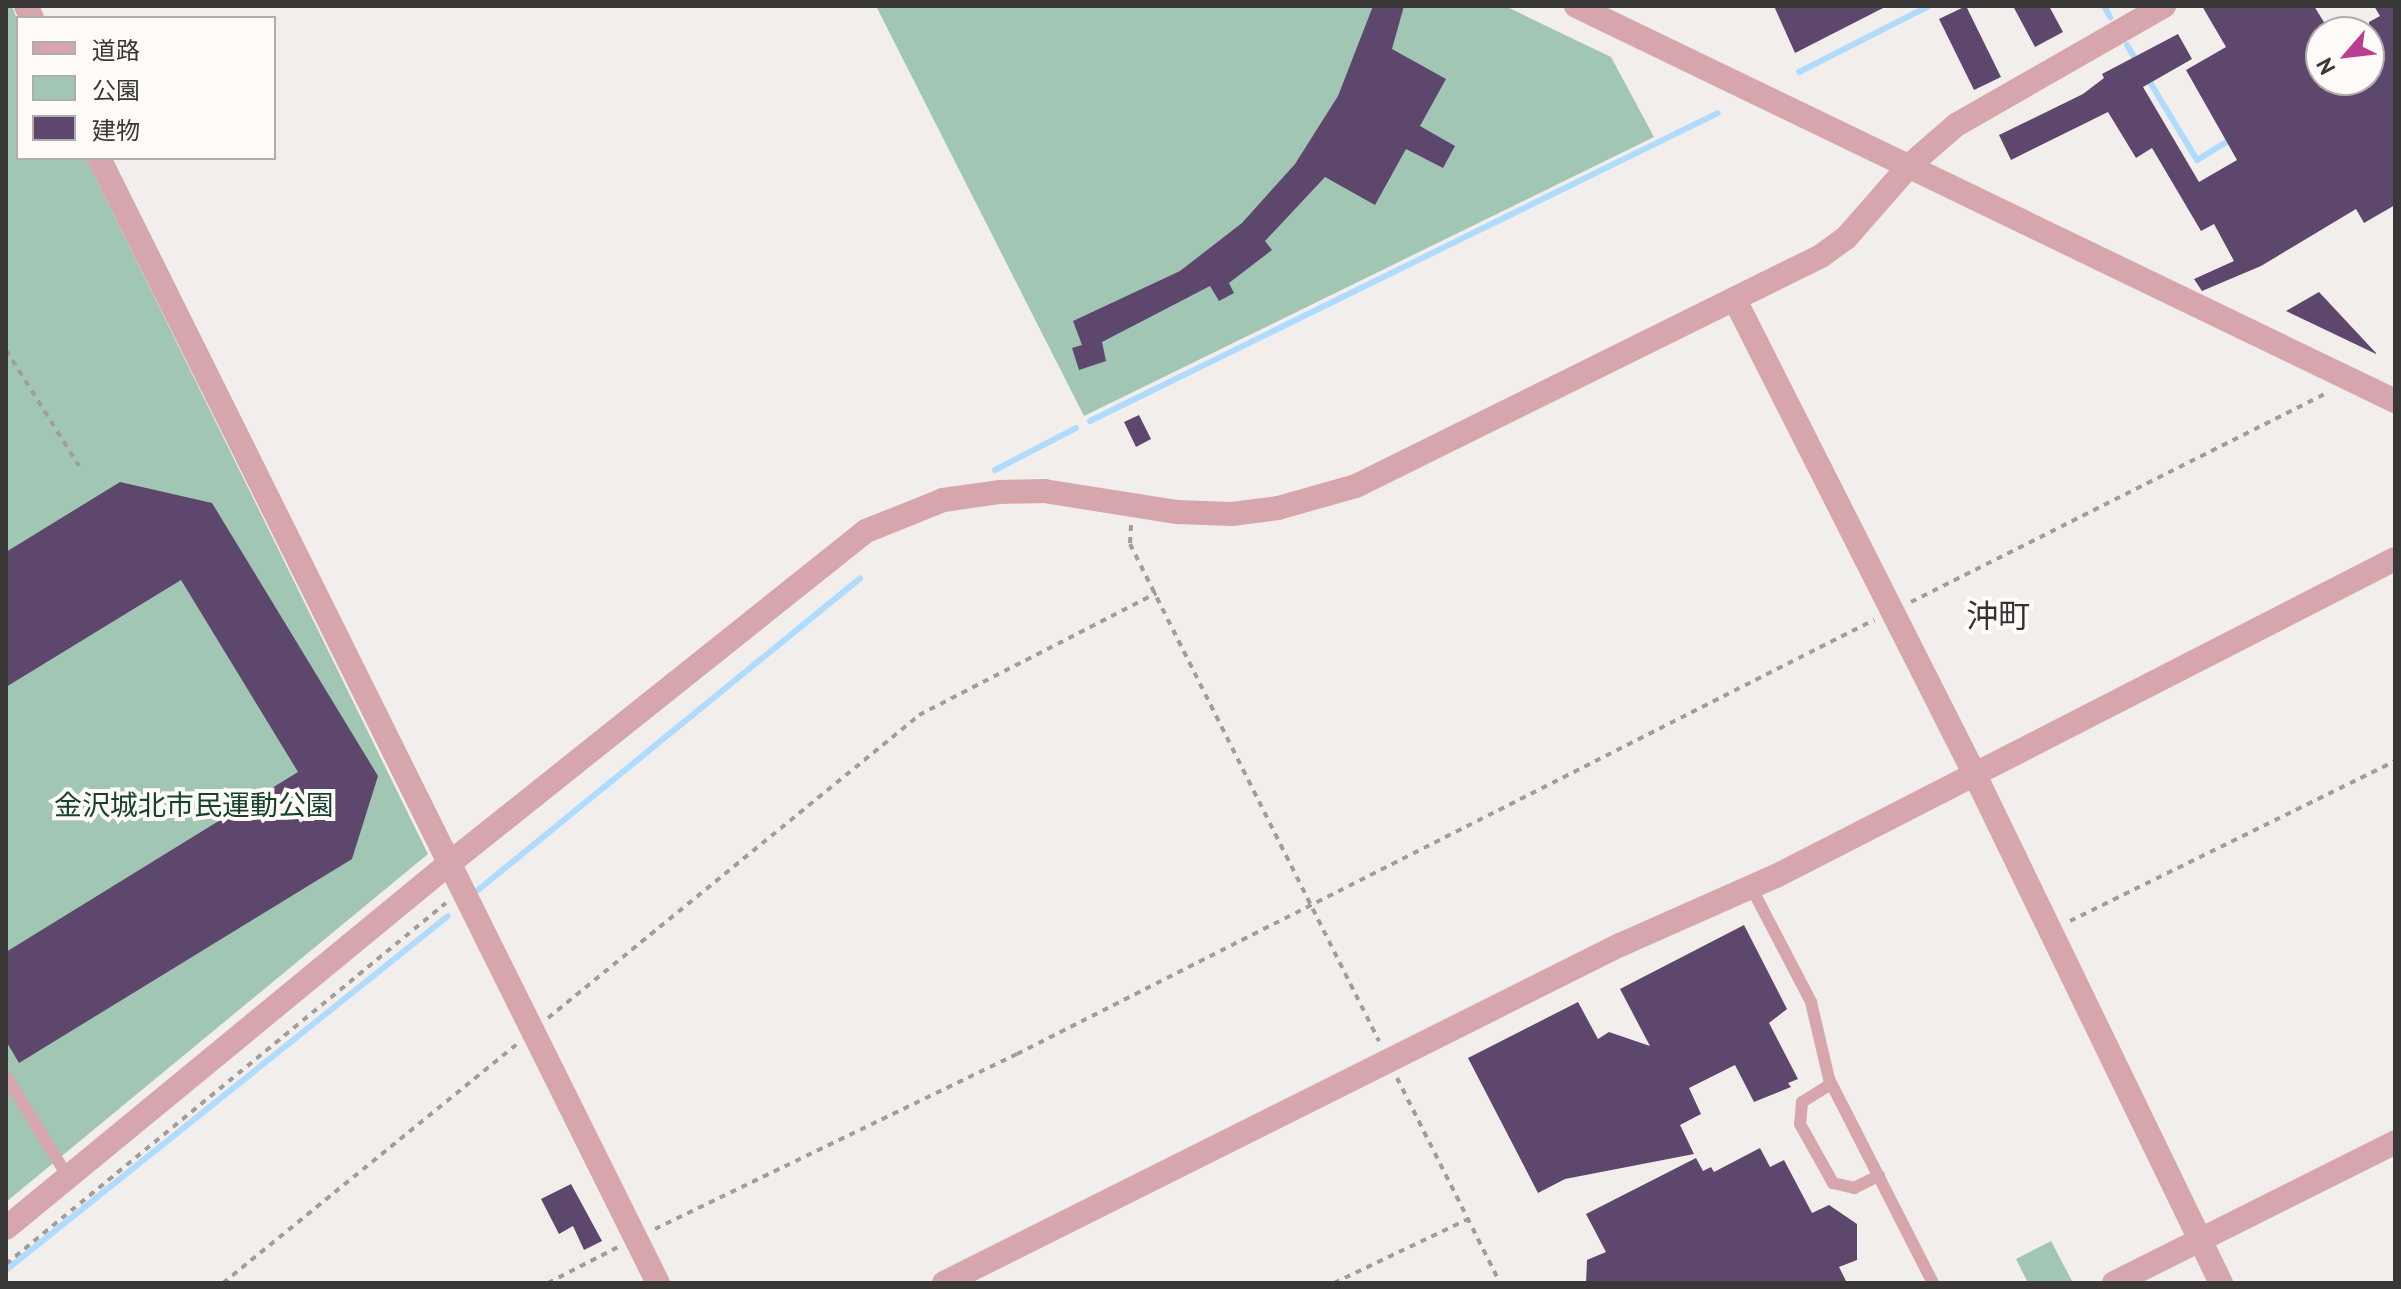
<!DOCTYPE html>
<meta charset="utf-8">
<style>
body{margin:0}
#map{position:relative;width:2401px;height:1289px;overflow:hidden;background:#f2eeec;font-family:"PT Sans","Noto Sans JP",sans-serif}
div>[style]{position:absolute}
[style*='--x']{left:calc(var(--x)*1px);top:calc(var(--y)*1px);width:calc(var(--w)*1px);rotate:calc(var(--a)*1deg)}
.green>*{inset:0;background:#a2c6b4}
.stream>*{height:6px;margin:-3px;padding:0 3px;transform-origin:3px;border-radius:3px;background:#afdcfe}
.building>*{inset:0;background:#5e476d}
.path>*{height:4px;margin-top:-2px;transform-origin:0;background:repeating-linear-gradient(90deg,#a09d9b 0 6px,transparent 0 12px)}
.service>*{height:12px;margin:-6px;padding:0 6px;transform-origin:6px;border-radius:6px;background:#d6a6ac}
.minor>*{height:24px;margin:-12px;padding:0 12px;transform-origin:12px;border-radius:12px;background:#d6a6ac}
.tertiary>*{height:24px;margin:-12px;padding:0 12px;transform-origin:12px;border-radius:12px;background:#d6a6ac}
span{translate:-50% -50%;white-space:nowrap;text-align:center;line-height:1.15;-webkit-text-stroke:8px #fffbf9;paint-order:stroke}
.park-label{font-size:28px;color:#164230}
.quarter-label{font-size:32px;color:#373332}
.frame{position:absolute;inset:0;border:8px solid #393837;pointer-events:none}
.legend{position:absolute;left:16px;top:16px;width:260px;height:144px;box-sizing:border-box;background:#fffbf9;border:2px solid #b0adab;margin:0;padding:10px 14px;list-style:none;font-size:24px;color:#393837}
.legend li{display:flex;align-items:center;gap:16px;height:40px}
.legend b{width:40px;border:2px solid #b0adab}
.north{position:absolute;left:2305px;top:16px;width:80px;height:80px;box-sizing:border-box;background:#fffbf9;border:2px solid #b0adab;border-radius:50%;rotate:242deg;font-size:22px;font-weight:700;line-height:32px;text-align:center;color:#393837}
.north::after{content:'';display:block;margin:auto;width:28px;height:36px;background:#b93e8f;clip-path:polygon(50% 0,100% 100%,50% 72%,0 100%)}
</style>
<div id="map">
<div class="green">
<div style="clip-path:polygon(6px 6px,12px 6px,18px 22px,18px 158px,86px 158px,428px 854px,6px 1202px)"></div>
<div style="clip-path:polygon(876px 6px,1505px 6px,1611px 57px,1654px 137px,1084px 416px)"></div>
<div style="clip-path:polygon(2051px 1241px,2073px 1283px,2028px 1283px,2016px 1259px)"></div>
</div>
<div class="stream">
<div style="--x:2104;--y:6;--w:13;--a:61"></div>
<div style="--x:2127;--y:45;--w:21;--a:59"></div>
<div style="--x:1799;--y:72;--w:146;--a:-26.9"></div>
<div style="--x:2148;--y:79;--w:95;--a:58.8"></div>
<div style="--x:2197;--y:160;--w:42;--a:-31.4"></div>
<div style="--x:1090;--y:421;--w:699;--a:-26.13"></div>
<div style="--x:995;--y:470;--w:91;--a:-27.4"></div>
<div style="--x:478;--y:890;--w:493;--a:-39.2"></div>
<div style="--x:6;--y:1270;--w:566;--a:-38.69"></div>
</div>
<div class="building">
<div style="clip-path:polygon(1373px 6px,1404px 6px,1392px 49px,1446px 79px,1420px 126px,1455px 146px,1443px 168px,1406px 149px,1375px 205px,1325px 177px,1265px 241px,1272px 250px,1229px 283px,1234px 293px,1219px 301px,1210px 286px,1102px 342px,1106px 361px,1079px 370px,1072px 348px,1082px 345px,1073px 321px,1180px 271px,1242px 223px,1295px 164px,1338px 96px)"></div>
<div style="clip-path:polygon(1774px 6px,1887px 6px,1795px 53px)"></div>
<div style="clip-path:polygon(1966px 6px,2001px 77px,1974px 90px,1939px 19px)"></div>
<div style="clip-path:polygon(2013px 6px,2049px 6px,2063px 32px,2035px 47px)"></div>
<div style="clip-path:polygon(2202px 6px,2314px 6px,2330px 32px,2321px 32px,2321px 80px,2369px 80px,2369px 22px,2380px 16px,2374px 6px,2395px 6px,2395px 205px,2364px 223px,2356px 209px,2261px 266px,2202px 291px,2194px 279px,2234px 261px,2214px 224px,2201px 231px,2152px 148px,2136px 158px,2108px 112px,2011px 160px,1999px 135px,2083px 94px,2104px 78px,2102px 74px,2178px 34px,2192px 59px,2143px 87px,2199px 182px,2237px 160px,2186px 70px,2226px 47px)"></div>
<div style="clip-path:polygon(2319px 292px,2376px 353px,2376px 354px,2286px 311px)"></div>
<div style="clip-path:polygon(1139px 415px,1151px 439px,1136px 447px,1124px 422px)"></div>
<div style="clip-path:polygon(120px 482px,212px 503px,378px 776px,352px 859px,19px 1063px,6px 1041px,6px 952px,298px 772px,181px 580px,6px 687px,6px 552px)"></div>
<div style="clip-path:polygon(1744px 925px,1787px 1009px,1769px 1023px,1798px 1079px,1788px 1083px,1791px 1087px,1754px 1102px,1735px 1065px,1689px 1088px,1701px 1114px,1680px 1125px,1694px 1154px,1565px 1179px,1538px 1193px,1468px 1058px,1578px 1002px,1598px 1039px,1609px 1032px,1650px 1046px,1620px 989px)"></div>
<div style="clip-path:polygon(1760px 1148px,1770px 1167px,1784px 1160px,1812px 1213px,1829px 1205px,1857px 1224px,1857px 1260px,1839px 1267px,1847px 1283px,1586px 1283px,1587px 1260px,1606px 1252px,1586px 1214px,1696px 1158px,1703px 1171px,1711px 1167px,1714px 1172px)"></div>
<div style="clip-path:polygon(571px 1184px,602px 1241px,584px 1250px,573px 1226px,559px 1234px,541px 1199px)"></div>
</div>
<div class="path">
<div style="--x:6;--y:350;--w:137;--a:57.8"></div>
<div style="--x:1131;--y:525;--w:19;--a:93"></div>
<div style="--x:1130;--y:544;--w:556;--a:63.39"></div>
<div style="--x:1911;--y:602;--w:467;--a:-26.7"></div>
<div style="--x:2070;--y:921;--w:362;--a:-26.2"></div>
<div style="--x:548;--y:1018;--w:479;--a:-39.2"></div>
<div style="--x:919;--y:715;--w:267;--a:-27.2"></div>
<div style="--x:1397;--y:1078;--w:229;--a:63.3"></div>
<div style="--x:655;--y:1229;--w:402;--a:-25.8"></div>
<div style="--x:1017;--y:1054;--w:961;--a:-26.86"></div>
<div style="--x:6;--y:1264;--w:569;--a:-39.37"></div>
<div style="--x:223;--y:1283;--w:379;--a:-39.1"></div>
<div style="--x:548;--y:1283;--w:79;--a:-27.2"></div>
<div style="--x:1334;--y:1283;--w:148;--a:-25.5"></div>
</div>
<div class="service">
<div style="--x:1751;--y:887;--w:130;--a:62.4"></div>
<div style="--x:1811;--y:1002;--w:79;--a:76.8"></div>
<div style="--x:1829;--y:1079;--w:229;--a:63"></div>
<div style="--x:6;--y:1076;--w:119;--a:58.5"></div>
<div style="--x:1831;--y:1084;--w:34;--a:148"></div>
<div style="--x:1802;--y:1102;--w:22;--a:95"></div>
<div style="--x:1800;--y:1124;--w:68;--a:60.8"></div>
<div style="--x:1833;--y:1183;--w:22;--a:13"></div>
<div style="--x:1854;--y:1188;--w:28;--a:-26"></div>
</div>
<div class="minor">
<div style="--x:1735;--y:300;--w:530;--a:63.19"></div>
<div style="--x:1974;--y:773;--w:567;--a:64.16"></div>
<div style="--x:944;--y:1283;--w:756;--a:-26.57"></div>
<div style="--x:1620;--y:945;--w:171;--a:-23.9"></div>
<div style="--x:1776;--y:876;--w:695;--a:-27.12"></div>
<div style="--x:2114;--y:1283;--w:314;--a:-26.6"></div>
</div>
<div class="tertiary">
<div style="--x:26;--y:6;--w:13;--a:63"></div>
<div style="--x:1576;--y:6;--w:909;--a:25.75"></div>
<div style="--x:99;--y:158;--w:1256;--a:63.58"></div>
<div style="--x:6;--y:1228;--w:576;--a:-39.44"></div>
<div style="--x:451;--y:862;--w:531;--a:-38.58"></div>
<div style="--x:866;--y:531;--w:83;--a:-21.9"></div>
<div style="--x:943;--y:500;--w:58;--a:-8"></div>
<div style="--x:1000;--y:492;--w:44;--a:-1.3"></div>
<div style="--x:1044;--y:491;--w:135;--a:9"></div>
<div style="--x:1177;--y:512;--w:55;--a:2.1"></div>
<div style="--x:1232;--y:514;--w:46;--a:-7.4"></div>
<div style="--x:1278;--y:508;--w:81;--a:-15.8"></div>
<div style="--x:1356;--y:486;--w:519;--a:-26.32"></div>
<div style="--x:1821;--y:256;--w:31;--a:-36"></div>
<div style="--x:1846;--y:238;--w:97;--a:-48.8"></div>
<div style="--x:1910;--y:165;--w:61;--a:-41"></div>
<div style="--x:1956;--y:125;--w:240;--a:-29.8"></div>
</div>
<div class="park-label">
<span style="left:194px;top:805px">金沢城北市民運動公園</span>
</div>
<div class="quarter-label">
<span style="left:1998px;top:615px">沖町</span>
</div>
<div class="frame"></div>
<ul class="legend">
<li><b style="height:10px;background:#d6a6ac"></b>道路</li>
<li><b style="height:22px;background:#a2c6b4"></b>公園</li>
<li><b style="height:22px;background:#5e476d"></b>建物</li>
</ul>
<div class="north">N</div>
</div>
